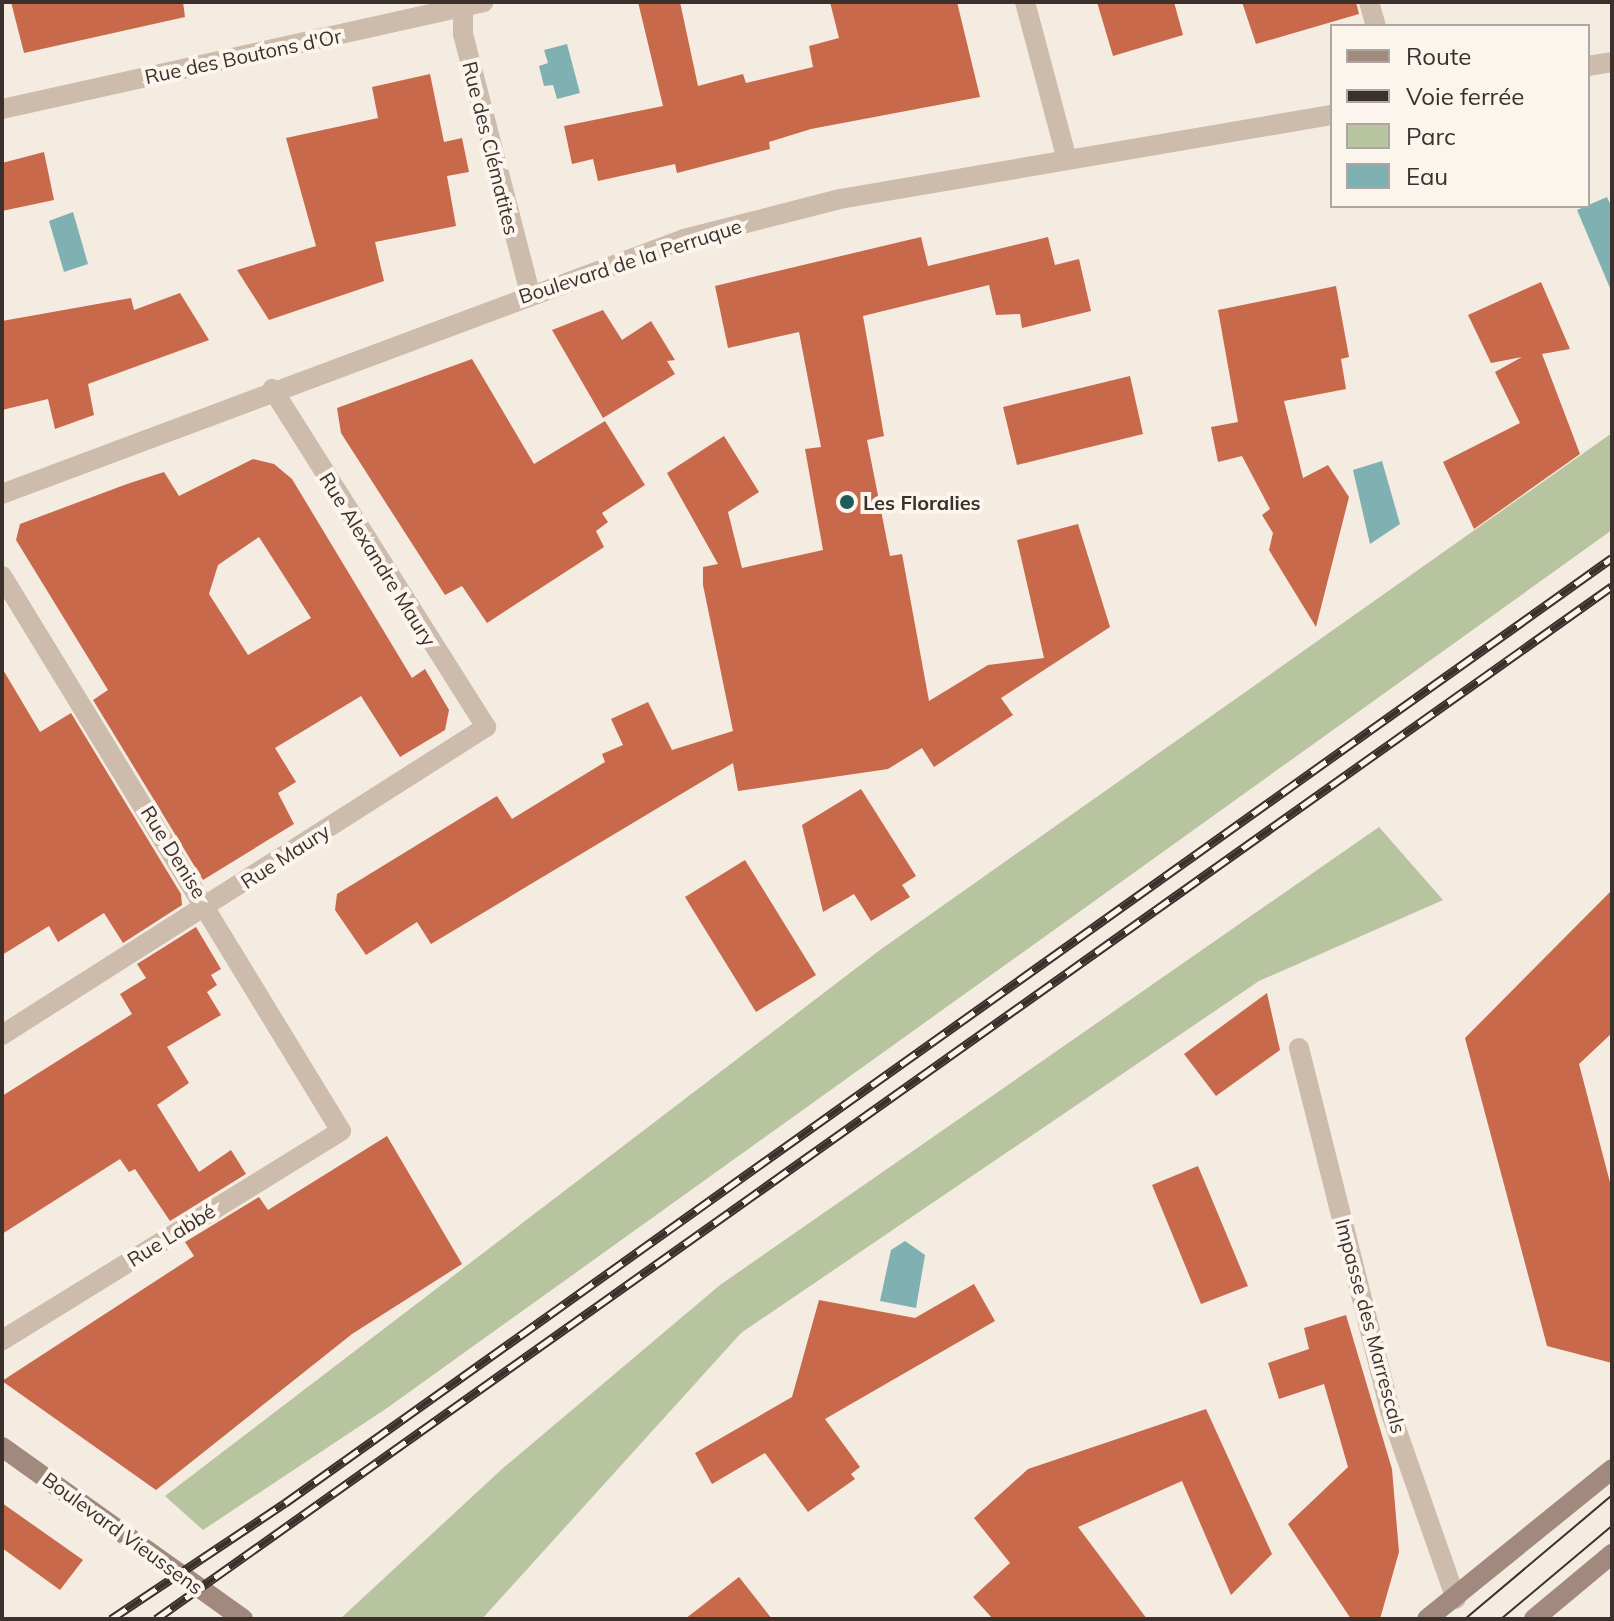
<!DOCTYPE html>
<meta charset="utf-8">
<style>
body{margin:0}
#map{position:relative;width:1614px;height:1621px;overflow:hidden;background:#f4ebe1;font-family:Mulish,sans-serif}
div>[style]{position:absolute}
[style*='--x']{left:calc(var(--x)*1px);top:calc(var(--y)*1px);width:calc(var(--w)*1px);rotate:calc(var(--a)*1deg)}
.green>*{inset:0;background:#b8c4a0}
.water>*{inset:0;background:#7fb0b2}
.building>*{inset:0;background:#c8694b}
.street>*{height:20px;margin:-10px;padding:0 10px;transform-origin:10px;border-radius:10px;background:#cdbbac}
.secondary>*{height:20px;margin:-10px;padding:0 10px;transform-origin:10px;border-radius:10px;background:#a18a7d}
.tram>*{height:2px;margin:-1px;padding:0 1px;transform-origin:1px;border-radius:1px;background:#3b302b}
.rail>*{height:9px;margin-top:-4.5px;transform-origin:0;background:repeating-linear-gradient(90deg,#fbf5ee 0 18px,#3b302b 0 36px);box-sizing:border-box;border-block:2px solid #3b302b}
.dots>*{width:22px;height:22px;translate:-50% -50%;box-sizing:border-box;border:4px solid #fbf5ee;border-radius:50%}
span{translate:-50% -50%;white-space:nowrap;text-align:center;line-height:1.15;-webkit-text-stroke:8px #fbf5ee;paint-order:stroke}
.street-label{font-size:20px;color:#3b302b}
.poi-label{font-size:20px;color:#3b302b;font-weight:700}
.left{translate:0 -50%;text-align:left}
.frame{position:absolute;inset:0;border:4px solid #3b302b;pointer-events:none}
.legend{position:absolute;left:1330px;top:24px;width:260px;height:184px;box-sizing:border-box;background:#fbf5ee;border:2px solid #aea6a0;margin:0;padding:10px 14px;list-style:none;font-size:24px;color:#3b302b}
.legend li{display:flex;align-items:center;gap:16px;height:40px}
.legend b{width:40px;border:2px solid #aea6a0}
</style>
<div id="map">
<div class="green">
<div style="clip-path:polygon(1612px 433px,1612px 530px,387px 1408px,203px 1530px,165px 1496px,880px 950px)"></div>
<div style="clip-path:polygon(1379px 827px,1443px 900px,1259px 981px,741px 1333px,482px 1619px,340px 1619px,502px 1469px,720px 1285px)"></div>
</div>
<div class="water">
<div style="clip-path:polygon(567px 44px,580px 93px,557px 99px,553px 85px,544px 86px,539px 66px,548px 63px,544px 50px)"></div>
<div style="clip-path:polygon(1607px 197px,1612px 208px,1610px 288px,1577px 210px)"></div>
<div style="clip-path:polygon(73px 212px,88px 264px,64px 272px,49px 221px)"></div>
<div style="clip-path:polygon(1382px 461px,1400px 524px,1370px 544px,1353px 470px)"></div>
<div style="clip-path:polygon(905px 1241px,925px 1255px,916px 1308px,880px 1301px,891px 1250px)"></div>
</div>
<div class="building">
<div style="clip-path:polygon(11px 2px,183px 2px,185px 17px,24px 53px)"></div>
<div style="clip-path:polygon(638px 2px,680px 2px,698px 86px,743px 74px,746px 83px,813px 67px,809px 46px,839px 38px,830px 2px,957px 2px,980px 97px,811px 129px,769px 142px,770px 149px,677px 173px,675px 164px,598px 181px,593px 159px,572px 164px,564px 126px,663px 106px)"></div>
<div style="clip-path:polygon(1097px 2px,1174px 2px,1183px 35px,1113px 56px)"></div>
<div style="clip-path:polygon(1242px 2px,1356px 2px,1359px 14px,1256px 44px)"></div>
<div style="clip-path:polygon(430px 74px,444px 142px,462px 138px,469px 172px,447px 176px,456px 226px,375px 242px,384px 281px,269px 320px,237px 270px,316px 246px,286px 138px,378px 118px,372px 87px)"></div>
<div style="clip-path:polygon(44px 152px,54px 200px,2px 211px,2px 163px)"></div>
<div style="clip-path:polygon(921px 237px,928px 266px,1048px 237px,1055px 265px,1079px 259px,1091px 311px,1022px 328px,1020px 314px,996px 315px,989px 285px,863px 316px,884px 436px,867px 440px,890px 556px,902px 554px,929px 701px,988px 665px,1044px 658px,1017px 540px,1078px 524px,1110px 627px,1001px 698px,1013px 715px,934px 767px,922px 748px,888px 769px,738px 791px,733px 763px,431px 944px,417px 922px,366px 955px,335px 910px,337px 894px,497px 796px,512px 819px,605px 762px,602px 754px,623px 745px,611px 719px,648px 702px,672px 750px,733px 731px,703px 585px,703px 567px,718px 564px,667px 473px,724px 436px,759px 492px,728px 512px,742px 568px,823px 550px,805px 449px,821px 447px,799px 332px,728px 348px,715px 286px)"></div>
<div style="clip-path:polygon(1541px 282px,1570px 349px,1542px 354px,1580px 454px,1474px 529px,1443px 462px,1520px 423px,1495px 372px,1522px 357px,1491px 363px,1468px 315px)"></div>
<div style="clip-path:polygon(1336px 286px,1349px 357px,1341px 359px,1346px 389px,1284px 401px,1303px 478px,1328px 465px,1349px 497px,1316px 627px,1269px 550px,1273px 533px,1262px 515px,1270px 509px,1242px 456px,1218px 462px,1211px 427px,1238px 422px,1218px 310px)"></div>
<div style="clip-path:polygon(180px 293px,209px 340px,88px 384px,94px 415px,55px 429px,48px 399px,2px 410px,2px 321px,131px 298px,134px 310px)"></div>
<div style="clip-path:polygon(603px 310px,622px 340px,651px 321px,675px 360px,667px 361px,675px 374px,603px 418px,552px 330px)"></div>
<div style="clip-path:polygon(472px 359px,534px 464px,605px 421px,645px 485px,602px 513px,608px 522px,596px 531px,604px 547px,487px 623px,462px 586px,445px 595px,341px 433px,337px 408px)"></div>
<div style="clip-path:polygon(1130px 376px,1143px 434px,1017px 465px,1003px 407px)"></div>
<div style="clip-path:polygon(evenodd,253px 459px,274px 464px,292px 479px,412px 678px,425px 669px,449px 710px,445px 730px,400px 757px,361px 696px,275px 748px,296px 782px,278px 793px,294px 824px,203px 880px,93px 700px,108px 690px,16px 540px,20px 524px,127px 484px,164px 472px,179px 496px,253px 459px,259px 537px,311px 618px,248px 655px,209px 594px,218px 565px,259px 537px)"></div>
<div style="clip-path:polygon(2px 668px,40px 732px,71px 713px,181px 894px,182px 905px,123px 943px,104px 913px,58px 942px,49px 926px,2px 955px)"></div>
<div style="clip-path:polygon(861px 789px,916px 876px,902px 885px,910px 897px,871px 921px,854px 894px,823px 912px,802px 825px)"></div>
<div style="clip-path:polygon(745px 860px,816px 975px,756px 1012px,685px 897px)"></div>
<div style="clip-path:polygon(1612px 890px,1612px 1033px,1579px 1064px,1612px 1190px,1612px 1363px,1547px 1346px,1465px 1038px)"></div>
<div style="clip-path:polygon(196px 927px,221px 969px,211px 975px,217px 985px,207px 992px,221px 1015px,167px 1047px,189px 1083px,157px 1105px,199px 1172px,231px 1150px,246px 1174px,170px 1221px,135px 1169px,129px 1172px,120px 1159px,2px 1234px,2px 1096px,132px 1014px,120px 994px,146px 978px,137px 964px)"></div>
<div style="clip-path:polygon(1267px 993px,1280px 1050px,1216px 1096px,1184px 1054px)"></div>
<div style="clip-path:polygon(387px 1136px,462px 1264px,352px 1334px,156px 1490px,2px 1381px,194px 1256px,185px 1242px,259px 1197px,268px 1210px)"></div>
<div style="clip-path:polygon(1198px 1166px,1248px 1286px,1201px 1304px,1152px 1185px)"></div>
<div style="clip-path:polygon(974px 1284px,995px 1321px,825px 1419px,860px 1467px,851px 1474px,855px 1479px,808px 1512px,765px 1453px,712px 1484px,695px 1453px,792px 1397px,819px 1300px,915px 1318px)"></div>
<div style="clip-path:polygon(1346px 1315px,1392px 1469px,1399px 1552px,1380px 1619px,1351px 1619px,1288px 1524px,1348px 1467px,1324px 1384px,1279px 1399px,1268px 1363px,1309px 1349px,1304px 1328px)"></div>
<div style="clip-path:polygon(1206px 1409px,1272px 1554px,1231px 1595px,1182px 1481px,1078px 1527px,1147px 1619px,993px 1619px,973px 1597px,1010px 1563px,974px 1518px,1028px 1469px)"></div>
<div style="clip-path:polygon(2px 1503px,83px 1560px,60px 1590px,2px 1548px)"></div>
<div style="clip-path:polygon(739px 1577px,772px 1619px,685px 1619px)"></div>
</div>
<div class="street">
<div style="--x:463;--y:2;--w:32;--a:90"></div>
<div style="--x:463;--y:34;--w:268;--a:75.5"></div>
<div style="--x:1025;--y:2;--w:159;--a:75.1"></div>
<div style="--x:1369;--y:2;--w:25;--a:74"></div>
<div style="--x:1588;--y:66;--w:24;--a:-9"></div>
<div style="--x:2;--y:109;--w:493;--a:-12.5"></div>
<div style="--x:2;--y:494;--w:728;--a:-20.5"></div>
<div style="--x:684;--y:239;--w:161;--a:-14.4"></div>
<div style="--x:840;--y:199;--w:499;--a:-9.7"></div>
<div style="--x:2;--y:576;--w:650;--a:58.58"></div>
<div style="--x:341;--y:1131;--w:398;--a:148.3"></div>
<div style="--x:2;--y:1035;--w:574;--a:-32.47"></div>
<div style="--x:486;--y:727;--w:400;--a:-122.3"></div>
<div style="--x:1299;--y:1048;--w:374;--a:75.9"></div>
<div style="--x:1390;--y:1411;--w:199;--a:70.7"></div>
</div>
<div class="secondary">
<div style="--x:2;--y:1447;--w:296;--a:35.5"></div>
<div style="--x:1427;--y:1619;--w:238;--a:-39"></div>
<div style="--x:1534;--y:1619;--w:102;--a:-39.8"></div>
</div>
<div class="tram">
<div style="--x:1465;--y:1619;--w:192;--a:-40.1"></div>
<div style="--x:1501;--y:1619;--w:145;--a:-40"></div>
</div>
<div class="rail">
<div style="--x:111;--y:1619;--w:209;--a:-33.7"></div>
<div style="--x:285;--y:1503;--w:1629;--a:-35.46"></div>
<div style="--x:156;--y:1619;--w:1785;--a:-35.35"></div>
</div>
<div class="dots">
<div style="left:847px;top:502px;background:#1f5a5e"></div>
</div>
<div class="street-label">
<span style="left:243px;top:56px;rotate:-12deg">Rue des Boutons d'Or</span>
<span style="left:491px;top:148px;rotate:76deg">Rue des Clématites</span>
<span style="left:630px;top:261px;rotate:-18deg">Boulevard de la Perruque</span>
<span style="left:378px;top:559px;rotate:58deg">Rue Alexandre Maury</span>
<span style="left:174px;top:852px;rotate:58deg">Rue Denise</span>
<span style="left:285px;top:856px;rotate:-33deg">Rue Maury</span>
<span style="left:171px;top:1235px;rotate:-32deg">Rue Labbé</span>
<span style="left:1371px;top:1326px;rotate:75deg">Impasse des Marrescals</span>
<span style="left:123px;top:1533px;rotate:36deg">Boulevard Vieussens</span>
</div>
<div class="poi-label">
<span class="left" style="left:863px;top:502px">Les Floralies</span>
</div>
<div class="frame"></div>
<ul class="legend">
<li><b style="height:10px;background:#a18a7d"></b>Route</li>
<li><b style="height:10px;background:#3b302b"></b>Voie ferrée</li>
<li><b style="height:22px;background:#b8c4a0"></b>Parc</li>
<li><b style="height:22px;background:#7fb0b2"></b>Eau</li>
</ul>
</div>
